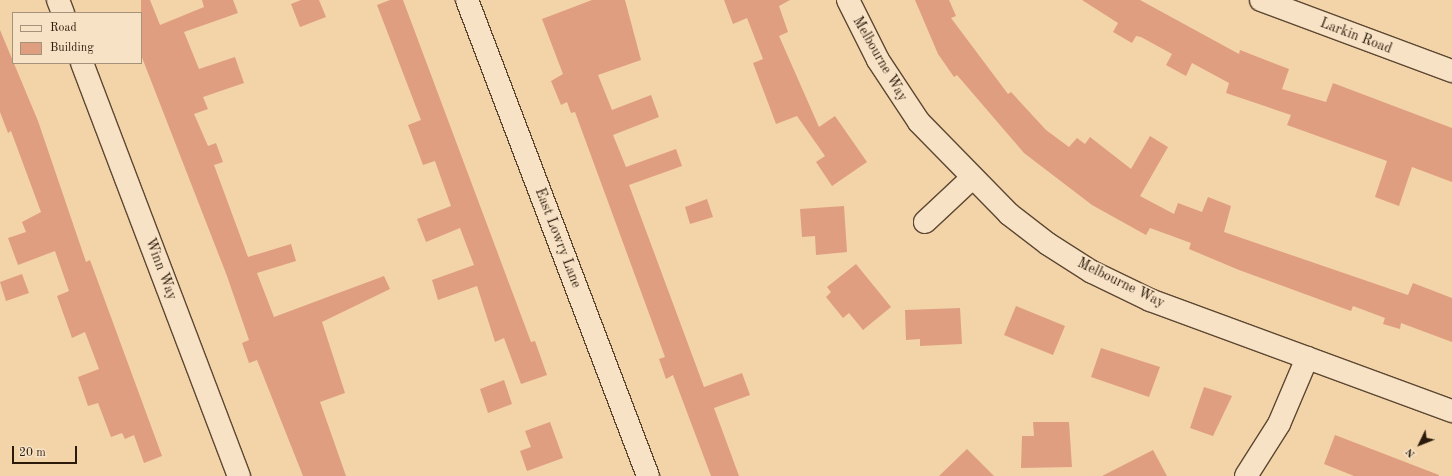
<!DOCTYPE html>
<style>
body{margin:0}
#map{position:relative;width:1452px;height:476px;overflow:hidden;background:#f3d3a8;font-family:"Old Standard TT",serif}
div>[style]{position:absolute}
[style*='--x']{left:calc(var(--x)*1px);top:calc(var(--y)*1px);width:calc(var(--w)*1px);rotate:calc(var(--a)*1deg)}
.building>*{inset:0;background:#e09e81}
.roads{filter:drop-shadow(1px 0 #5d4832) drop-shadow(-1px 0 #5d4832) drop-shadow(0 1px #5d4832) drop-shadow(0 -1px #5d4832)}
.minor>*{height:22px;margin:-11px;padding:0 11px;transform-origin:11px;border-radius:11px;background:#f7e2c6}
span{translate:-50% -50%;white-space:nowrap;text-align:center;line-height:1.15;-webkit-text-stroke:3px #f7e2c6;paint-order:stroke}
.street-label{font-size:14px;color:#2b1a0a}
.legend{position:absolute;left:12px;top:12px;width:130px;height:52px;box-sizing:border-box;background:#f7e2c6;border:1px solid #a5927b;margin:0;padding:5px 7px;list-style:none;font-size:12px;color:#2b1a0a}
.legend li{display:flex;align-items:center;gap:8px;height:20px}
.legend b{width:20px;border:1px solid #a5927b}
.north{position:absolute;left:1400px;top:424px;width:40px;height:40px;-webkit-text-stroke:3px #f7e2c6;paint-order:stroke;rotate:227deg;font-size:11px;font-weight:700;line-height:16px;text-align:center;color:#2b1a0a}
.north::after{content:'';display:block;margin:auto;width:14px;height:18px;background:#2b1a0a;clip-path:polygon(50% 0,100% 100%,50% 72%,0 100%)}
.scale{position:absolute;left:12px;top:446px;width:65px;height:18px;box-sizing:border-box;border:2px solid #2b1a0a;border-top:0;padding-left:5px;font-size:12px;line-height:14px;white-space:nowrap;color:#2b1a0a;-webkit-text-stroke:3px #f7e2c6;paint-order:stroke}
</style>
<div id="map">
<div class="building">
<div style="clip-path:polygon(141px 0,150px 0,160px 25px,204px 7px,202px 0,233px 0,238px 13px,184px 32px,199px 69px,235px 57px,244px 83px,203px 97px,208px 109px,194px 114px,208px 146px,216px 143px,223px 162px,214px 165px,248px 257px,291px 244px,296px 261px,257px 273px,274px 317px,384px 276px,390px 289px,322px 322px,345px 393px,320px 402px,346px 476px,303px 476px,257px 360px,249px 363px,242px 343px,249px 340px,227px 276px,141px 55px)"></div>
<div style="clip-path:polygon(301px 0,319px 0,326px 17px,300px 27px,291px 4px)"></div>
<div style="clip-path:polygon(390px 0,403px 0,531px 342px,535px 341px,547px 375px,521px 384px,504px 338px,495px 342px,477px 286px,438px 300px,432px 280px,474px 265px,460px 228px,426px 242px,417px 219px,451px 206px,435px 161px,423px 165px,408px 125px,421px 120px,377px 5px)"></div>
<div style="clip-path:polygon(592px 0,625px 0,641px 60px,598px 75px,612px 110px,651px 95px,659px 117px,613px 135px,626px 167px,676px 149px,682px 166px,629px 185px,704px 387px,742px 373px,750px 395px,714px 408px,739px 476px,711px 476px,673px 375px,666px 379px,659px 359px,665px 357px,575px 112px,571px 113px,567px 102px,561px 105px,551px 81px,563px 74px,542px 19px)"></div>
<div style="clip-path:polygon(724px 0,790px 0,779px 6px,788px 32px,779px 36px,819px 127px,835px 116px,867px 162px,832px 186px,816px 162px,825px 156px,797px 116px,776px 124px,753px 63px,763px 59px,747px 18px,733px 24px)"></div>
<div style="clip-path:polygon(915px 0,949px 0,956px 16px,951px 18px,1008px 94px,1011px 92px,1046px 130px,1069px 147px,1077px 138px,1085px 144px,1090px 137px,1131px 169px,1150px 136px,1168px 147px,1140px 196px,1174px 214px,1178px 203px,1202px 212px,1208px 197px,1231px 206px,1224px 232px,1408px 295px,1413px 283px,1452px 298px,1452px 342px,1401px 323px,1400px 329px,1383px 324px,1385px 318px,1353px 306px,1351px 311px,1239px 270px,1189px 249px,1191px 243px,1150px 228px,1146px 235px,1092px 205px,1024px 153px,957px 75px,954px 77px,938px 54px)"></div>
<div style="clip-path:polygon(1082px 0,1140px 0,1239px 54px,1240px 50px,1289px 69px,1282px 89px,1326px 102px,1333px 83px,1452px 128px,1452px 182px,1412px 167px,1399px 206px,1375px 197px,1387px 161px,1287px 125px,1291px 115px,1226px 93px,1229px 83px,1192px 63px,1186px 76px,1166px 65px,1172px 54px,1141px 37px,1136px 36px,1132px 43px,1113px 32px,1118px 23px)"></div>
<div style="clip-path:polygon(0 30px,38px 121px,86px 262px,90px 260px,162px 456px,144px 463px,134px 435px,125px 439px,122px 433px,111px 437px,98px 403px,88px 406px,78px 377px,99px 369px,85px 332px,72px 338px,57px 296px,69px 291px,55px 251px,18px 265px,8px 238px,26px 232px,22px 222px,41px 212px,11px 131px,8px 133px,0 112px)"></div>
<div style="clip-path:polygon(707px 199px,713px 217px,690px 224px,685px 207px)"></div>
<div style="clip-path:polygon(844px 206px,847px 252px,816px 255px,815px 236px,802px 237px,800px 209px)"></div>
<div style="clip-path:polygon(856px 264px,891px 307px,863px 330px,849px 313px,843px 318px,826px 297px,831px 292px,827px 287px)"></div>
<div style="clip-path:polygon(22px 274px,29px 293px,6px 301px,0 282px)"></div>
<div style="clip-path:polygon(1016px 306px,1065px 326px,1053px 355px,1004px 335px)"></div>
<div style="clip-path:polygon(960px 308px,962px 344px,920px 346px,920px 339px,906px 340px,905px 310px)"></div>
<div style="clip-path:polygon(1101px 348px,1160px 367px,1149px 397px,1091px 377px)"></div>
<div style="clip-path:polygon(504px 380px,512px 404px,488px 413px,480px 389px)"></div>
<div style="clip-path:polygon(1204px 387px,1232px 396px,1213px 436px,1190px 428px)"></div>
<div style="clip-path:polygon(550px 422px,563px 458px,527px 471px,520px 451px,531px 447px,525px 431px)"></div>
<div style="clip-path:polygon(1033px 422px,1069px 422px,1072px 467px,1021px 468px,1022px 436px,1034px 436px)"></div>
<div style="clip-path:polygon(1335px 435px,1439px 475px,1439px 476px,1354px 476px,1324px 464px)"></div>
<div style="clip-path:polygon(967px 449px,994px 476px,939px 476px)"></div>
<div style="clip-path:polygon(1153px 450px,1167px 476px,1102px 476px)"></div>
</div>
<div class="roads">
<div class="minor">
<div style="--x:58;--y:0;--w:14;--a:69"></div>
<div style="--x:467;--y:0;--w:509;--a:69.18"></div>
<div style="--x:848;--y:0;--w:67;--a:63.4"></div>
<div style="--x:878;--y:60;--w:74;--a:56.5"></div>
<div style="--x:919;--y:122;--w:129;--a:45.6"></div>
<div style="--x:1009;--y:214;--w:49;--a:37.6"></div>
<div style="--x:1048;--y:244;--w:52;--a:32.5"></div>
<div style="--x:1092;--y:272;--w:64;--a:25.8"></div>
<div style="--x:1150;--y:300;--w:322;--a:20.2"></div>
<div style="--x:1261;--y:0;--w:204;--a:20.4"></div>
<div style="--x:82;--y:63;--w:442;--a:69.2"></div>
<div style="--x:925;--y:222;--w:64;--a:-43.1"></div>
<div style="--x:1246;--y:476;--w:62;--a:-57.6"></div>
<div style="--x:1279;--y:424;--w:72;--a:-67"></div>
</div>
</div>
<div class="street-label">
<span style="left:1356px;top:36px;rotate:21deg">Larkin Road</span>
<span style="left:880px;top:59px;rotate:60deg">Melbourne Way</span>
<span style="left:558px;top:238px;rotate:69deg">East Lowry Lane</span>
<span style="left:161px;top:269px;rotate:69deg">Winn Way</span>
<span style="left:1121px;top:283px;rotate:26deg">Melbourne Way</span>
</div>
<ul class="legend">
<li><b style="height:5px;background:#f7e2c6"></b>Road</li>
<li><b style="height:11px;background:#e09e81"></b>Building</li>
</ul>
<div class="north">N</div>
<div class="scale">20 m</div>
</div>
